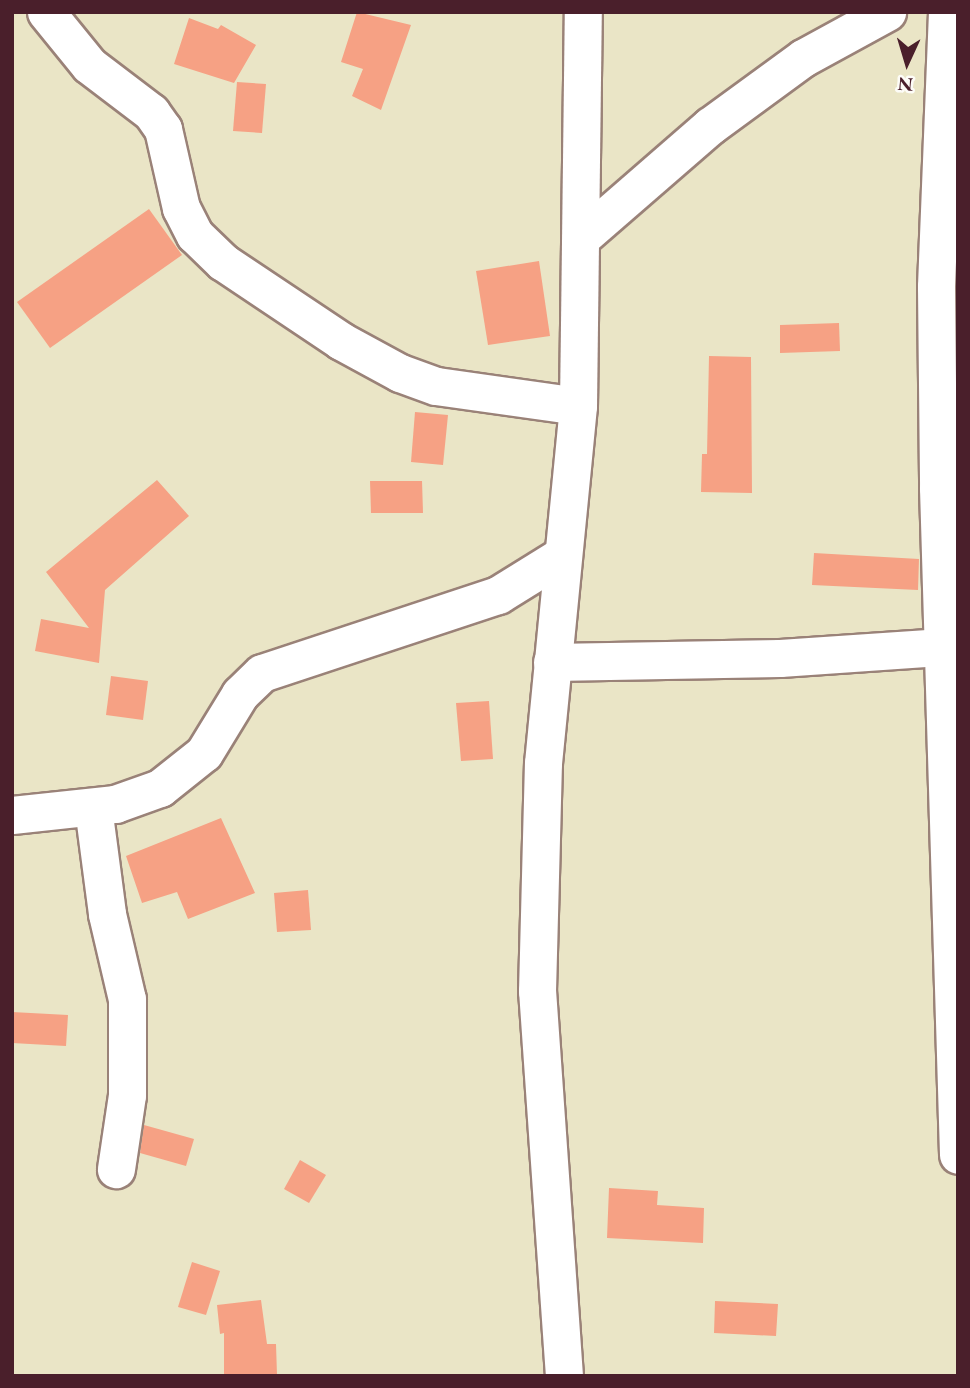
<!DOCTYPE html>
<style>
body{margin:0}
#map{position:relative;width:970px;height:1388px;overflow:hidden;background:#eae5c6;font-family:"EB Garamond",serif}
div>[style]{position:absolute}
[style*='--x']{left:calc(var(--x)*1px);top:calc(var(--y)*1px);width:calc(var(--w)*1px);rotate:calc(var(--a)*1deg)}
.building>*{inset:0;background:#f6a184}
.roads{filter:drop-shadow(2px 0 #9a8278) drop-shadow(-2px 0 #9a8278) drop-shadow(0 2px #9a8278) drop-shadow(0 -2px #9a8278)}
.minor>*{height:37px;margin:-18.5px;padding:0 18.5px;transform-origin:18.5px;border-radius:18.5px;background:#fff}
span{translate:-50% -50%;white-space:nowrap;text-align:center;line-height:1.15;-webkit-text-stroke:6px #fdfcf7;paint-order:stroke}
.frame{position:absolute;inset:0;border:14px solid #4a1f2b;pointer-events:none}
.north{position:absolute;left:872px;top:28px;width:70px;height:70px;-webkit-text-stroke:5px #fdfcf7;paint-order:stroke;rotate:184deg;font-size:19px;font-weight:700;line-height:28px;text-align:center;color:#4a1f2b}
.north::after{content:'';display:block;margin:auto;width:24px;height:32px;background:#4a1f2b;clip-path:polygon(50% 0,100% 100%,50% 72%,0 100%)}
</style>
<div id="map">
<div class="building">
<div style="clip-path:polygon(357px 12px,411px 25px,381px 110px,352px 96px,363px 69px,341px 62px)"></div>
<div style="clip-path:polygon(189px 18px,218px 29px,221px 25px,256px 45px,234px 83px,174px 64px)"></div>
<div style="clip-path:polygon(237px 82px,266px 84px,262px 133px,233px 131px)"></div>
<div style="clip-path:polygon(149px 209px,182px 255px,50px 348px,17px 302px)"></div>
<div style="clip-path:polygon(539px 261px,550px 336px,488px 345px,476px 271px)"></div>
<div style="clip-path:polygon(839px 323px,840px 351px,780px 353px,780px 325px)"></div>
<div style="clip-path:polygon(709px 356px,751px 357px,752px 493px,701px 492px,702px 454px,707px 454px)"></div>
<div style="clip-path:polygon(415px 412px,448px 415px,443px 465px,411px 462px)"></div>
<div style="clip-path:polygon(157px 480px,189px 516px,105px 590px,99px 663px,35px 651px,41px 619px,89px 628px,46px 572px)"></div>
<div style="clip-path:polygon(370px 481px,422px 481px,423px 513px,371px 513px)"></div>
<div style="clip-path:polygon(814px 553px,919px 559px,918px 590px,812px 585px)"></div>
<div style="clip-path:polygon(111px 676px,148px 681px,143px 720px,106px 715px)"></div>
<div style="clip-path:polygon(489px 701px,493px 759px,461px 761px,456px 703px)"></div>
<div style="clip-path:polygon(221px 818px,255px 893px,188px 919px,177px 892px,142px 903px,126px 856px)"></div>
<div style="clip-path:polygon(308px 890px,311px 930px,277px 932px,274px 893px)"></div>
<div style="clip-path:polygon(12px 1012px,68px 1015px,66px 1046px,12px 1043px)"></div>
<div style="clip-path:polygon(144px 1125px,194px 1139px,186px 1166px,140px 1153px)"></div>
<div style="clip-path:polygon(300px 1160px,326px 1175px,309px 1203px,284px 1189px)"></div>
<div style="clip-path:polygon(609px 1188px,658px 1191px,657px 1205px,704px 1208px,703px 1243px,607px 1238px)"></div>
<div style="clip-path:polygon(192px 1262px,220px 1271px,206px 1315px,178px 1307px)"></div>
<div style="clip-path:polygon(261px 1300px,267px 1344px,276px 1344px,277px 1375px,224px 1375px,224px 1333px,220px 1334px,217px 1305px)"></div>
<div style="clip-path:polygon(715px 1301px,778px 1304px,776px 1336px,714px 1333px)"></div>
</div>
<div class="roads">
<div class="minor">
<div style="--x:46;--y:12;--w:68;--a:50.9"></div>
<div style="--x:89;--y:65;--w:78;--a:37.2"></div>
<div style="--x:151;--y:112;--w:21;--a:55"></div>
<div style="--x:163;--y:129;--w:81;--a:77.2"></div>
<div style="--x:181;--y:208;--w:30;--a:63"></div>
<div style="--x:195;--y:235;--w:39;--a:44"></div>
<div style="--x:223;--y:262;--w:142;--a:33.8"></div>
<div style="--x:341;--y:341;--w:67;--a:28.5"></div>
<div style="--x:400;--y:373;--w:38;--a:20"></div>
<div style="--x:436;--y:386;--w:143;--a:8"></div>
<div style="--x:947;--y:12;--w:275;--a:92.3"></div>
<div style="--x:936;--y:287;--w:201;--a:89.4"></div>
<div style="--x:938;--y:488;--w:667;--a:88.28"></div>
<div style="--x:581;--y:238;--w:171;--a:-41"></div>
<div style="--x:710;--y:126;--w:115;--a:-36.2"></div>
<div style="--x:803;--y:58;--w:96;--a:-28.7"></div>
<div style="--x:552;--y:662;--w:228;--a:-1"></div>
<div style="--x:780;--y:658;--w:178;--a:-3.9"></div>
<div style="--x:93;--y:807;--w:108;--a:82.5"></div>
<div style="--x:107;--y:914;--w:87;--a:76.8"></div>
<div style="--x:127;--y:999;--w:96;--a:90"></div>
<div style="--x:127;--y:1095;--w:75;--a:98.5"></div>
<div style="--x:12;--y:815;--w:104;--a:-6.1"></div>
<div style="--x:115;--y:804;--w:48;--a:-19.6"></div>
<div style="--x:160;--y:788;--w:56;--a:-38.5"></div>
<div style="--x:204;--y:753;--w:69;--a:-58.6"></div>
<div style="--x:240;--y:694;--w:30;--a:-44"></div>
<div style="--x:262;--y:673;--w:249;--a:-18.3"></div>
<div style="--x:498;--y:595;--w:74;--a:-31.8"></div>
<div style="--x:564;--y:1376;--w:386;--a:-94"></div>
<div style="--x:537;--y:991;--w:228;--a:-88.5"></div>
<div style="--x:543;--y:763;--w:359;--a:-84.4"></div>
<div style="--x:578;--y:406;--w:394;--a:-89.3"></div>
</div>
</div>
<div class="frame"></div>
<div class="north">N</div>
</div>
